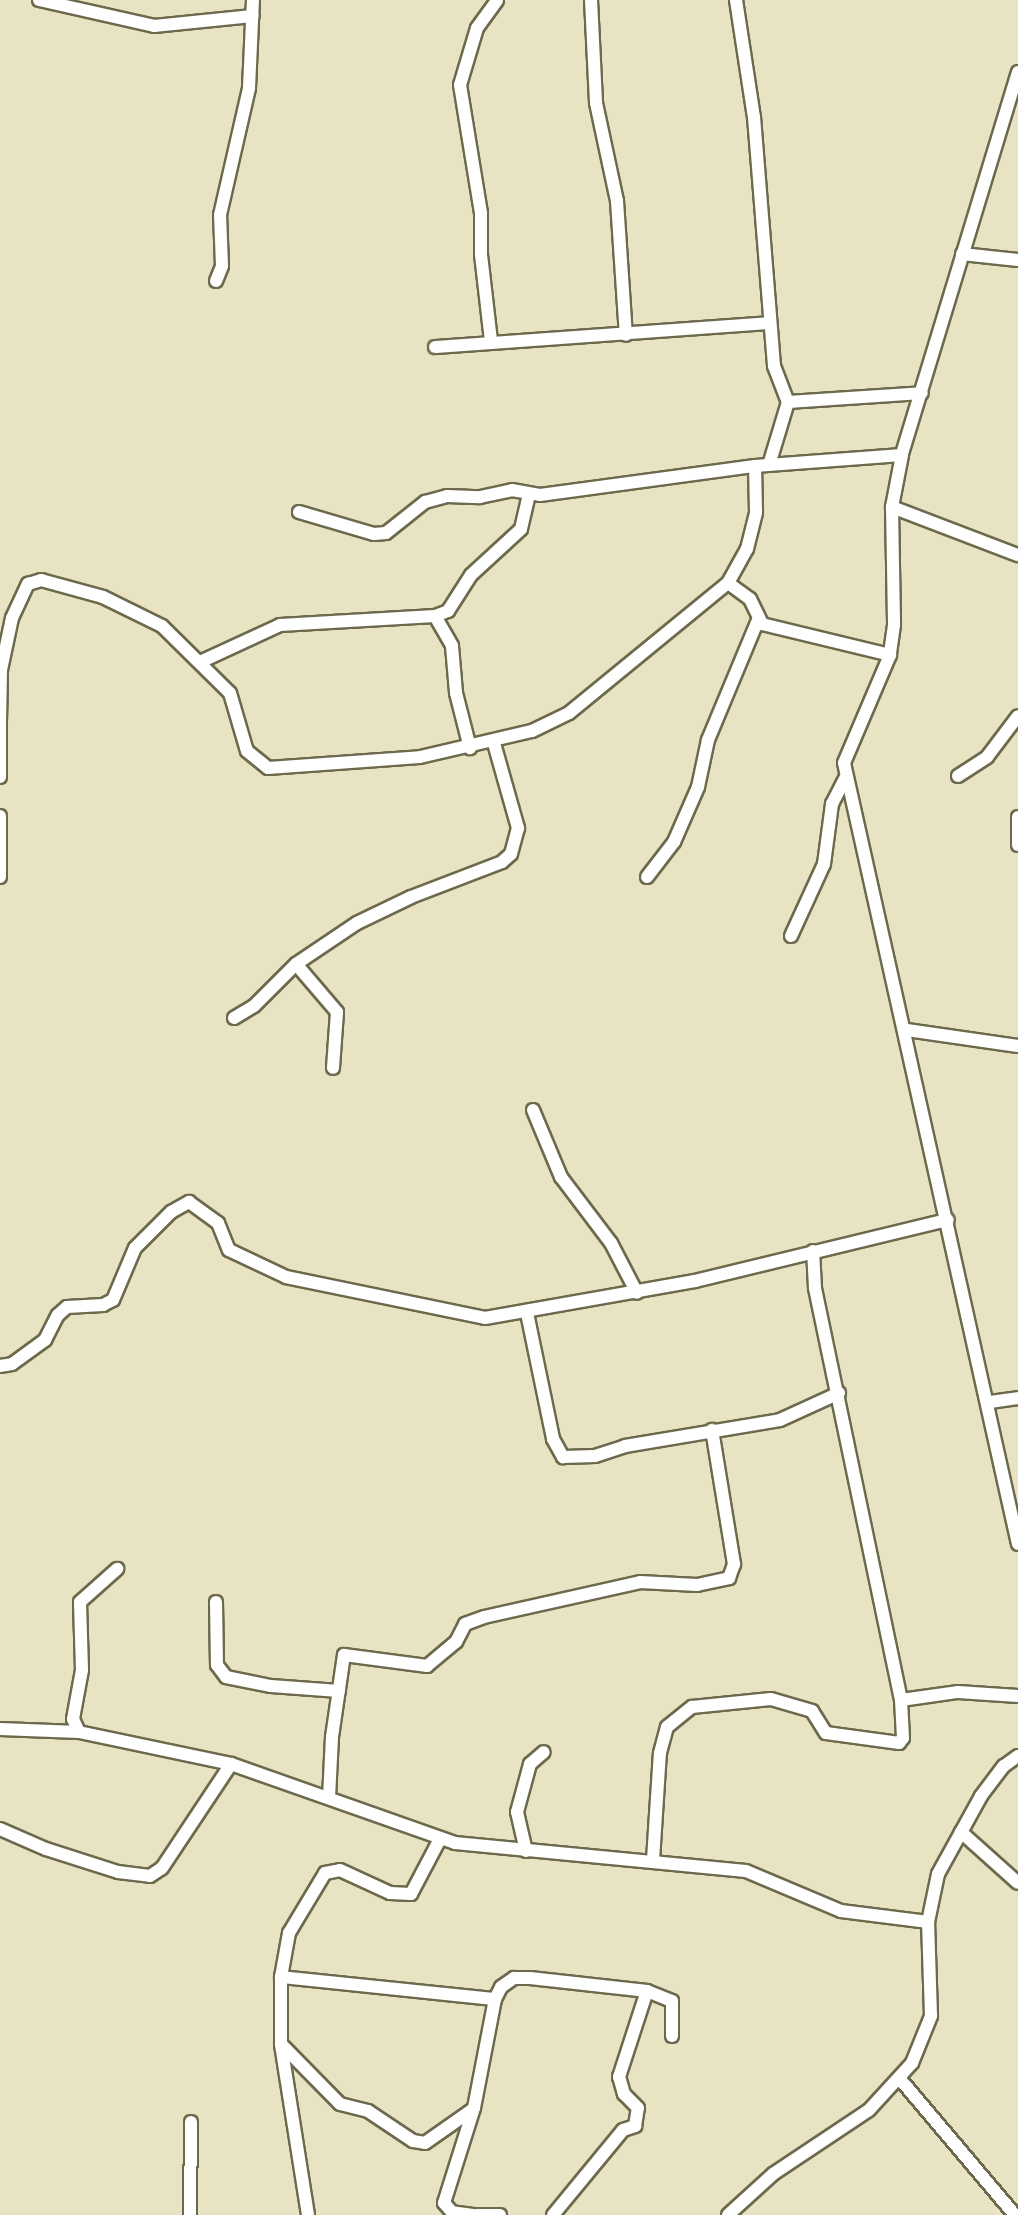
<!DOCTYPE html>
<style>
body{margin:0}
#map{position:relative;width:1018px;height:2215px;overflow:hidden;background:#e7e3c3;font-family:"Playfair Display",serif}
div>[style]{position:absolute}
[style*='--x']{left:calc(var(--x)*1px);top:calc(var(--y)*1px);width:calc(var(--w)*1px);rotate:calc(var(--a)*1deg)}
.roads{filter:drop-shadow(2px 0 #6d694c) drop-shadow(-2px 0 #6d694c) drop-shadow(0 2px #6d694c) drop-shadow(0 -2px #6d694c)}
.minor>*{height:12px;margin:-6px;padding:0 6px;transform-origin:6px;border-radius:6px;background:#fff}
span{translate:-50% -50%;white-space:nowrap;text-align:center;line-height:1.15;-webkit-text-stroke:9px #fff;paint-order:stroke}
</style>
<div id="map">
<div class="roads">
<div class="minor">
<div style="--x:39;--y:0;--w:118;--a:12.7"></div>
<div style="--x:154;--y:26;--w:99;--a:-5.8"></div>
<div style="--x:591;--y:0;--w:103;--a:87.2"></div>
<div style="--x:596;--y:103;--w:100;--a:77.9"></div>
<div style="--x:617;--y:201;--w:134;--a:86.2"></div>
<div style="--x:736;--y:0;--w:118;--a:81.3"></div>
<div style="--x:754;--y:117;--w:250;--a:85.4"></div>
<div style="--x:774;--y:366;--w:39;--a:69"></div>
<div style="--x:788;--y:402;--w:134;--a:-3.8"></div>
<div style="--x:1018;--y:72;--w:400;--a:106.9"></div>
<div style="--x:902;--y:455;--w:53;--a:100.9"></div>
<div style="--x:892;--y:507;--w:118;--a:89"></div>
<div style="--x:894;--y:625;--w:30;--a:98"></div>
<div style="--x:890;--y:655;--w:117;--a:113.1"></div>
<div style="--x:844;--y:763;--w:800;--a:77.44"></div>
<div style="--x:962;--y:254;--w:56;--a:6.1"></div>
<div style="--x:216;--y:281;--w:16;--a:-68"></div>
<div style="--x:222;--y:266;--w:51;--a:-92.2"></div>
<div style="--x:220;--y:215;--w:130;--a:-77.1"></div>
<div style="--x:249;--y:88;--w:88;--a:-87.4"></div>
<div style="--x:491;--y:341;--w:87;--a:-96.6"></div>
<div style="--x:481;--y:255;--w:42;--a:-90"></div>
<div style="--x:481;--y:213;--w:130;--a:-99.3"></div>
<div style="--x:460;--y:85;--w:59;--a:-73.4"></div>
<div style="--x:477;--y:28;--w:34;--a:-54"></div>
<div style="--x:435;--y:347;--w:335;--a:-4.1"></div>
<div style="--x:769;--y:465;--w:66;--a:-73.2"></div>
<div style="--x:892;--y:507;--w:135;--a:20.9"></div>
<div style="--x:299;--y:512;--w:78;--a:16.3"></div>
<div style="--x:374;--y:534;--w:12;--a:-5"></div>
<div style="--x:386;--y:533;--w:50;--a:-38.5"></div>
<div style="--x:425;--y:502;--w:23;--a:-15"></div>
<div style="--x:447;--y:496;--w:33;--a:2"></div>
<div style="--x:480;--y:497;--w:33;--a:-12"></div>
<div style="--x:512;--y:490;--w:28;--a:10"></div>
<div style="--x:540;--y:495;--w:217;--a:-7.7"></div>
<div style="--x:755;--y:466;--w:147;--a:-4.3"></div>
<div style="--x:728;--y:583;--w:27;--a:36"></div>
<div style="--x:750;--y:599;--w:28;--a:64"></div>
<div style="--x:762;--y:624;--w:132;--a:13.6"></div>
<div style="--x:435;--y:616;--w:34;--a:60"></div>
<div style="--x:452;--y:646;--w:47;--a:85.1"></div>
<div style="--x:456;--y:693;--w:57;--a:75.7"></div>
<div style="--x:200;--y:662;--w:88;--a:-24.8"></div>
<div style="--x:280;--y:625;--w:155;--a:-3.3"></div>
<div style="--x:435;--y:616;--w:14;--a:-21"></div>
<div style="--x:448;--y:611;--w:43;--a:-57.4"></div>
<div style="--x:471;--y:575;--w:68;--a:-42.6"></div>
<div style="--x:521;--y:529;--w:36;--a:-77"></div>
<div style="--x:0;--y:722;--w:52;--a:-88.9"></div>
<div style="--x:1;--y:670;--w:53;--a:-78.1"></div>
<div style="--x:12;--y:618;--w:38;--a:-65"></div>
<div style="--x:28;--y:584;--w:14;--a:-17"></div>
<div style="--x:41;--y:580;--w:64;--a:15.3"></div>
<div style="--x:103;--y:597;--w:66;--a:26.2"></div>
<div style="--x:162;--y:626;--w:95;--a:44.6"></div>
<div style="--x:230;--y:693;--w:60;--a:73.7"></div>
<div style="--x:247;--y:751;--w:27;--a:39"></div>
<div style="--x:268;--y:768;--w:152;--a:-4.1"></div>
<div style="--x:420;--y:757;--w:115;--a:-13.1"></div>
<div style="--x:532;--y:731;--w:41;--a:-25.9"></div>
<div style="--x:569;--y:713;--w:205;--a:-39.3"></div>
<div style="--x:728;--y:583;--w:39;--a:-61"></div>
<div style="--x:747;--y:549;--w:38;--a:-76"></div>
<div style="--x:756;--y:512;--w:46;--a:-91.2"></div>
<div style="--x:0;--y:723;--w:54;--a:90"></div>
<div style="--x:958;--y:776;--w:35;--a:-33"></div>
<div style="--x:987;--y:757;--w:51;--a:-52.9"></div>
<div style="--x:0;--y:816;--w:61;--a:90"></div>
<div style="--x:1018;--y:817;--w:28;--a:90"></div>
<div style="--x:647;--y:877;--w:44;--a:-52.4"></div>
<div style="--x:674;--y:842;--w:60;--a:-66.4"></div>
<div style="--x:698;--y:787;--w:48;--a:-78"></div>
<div style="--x:708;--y:740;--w:130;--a:-67.4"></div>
<div style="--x:791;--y:936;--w:79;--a:-65.4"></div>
<div style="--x:824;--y:864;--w:61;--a:-82.4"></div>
<div style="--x:832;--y:804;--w:29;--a:-63"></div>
<div style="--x:296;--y:964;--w:63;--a:49.5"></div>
<div style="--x:337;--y:1012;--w:56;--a:94.1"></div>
<div style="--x:234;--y:1018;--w:23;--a:-31"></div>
<div style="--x:254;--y:1006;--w:59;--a:-45"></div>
<div style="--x:296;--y:964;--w:73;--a:-33.9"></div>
<div style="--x:357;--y:923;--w:60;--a:-25.7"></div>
<div style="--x:411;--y:897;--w:97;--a:-21"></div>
<div style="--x:502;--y:862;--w:12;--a:-42"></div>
<div style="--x:511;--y:854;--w:27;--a:-75"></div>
<div style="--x:518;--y:828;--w:88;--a:-105.8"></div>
<div style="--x:907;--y:1030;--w:112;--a:8.2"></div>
<div style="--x:533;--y:1110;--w:73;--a:67.3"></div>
<div style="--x:561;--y:1177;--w:83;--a:52.9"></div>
<div style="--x:611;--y:1243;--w:56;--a:62.5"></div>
<div style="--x:527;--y:1313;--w:129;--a:78.3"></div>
<div style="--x:553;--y:1439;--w:21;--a:61"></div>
<div style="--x:563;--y:1457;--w:32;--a:-2"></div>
<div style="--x:595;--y:1456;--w:32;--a:-18"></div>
<div style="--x:625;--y:1446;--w:157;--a:-9.5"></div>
<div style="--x:780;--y:1420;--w:65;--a:-24.6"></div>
<div style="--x:0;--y:1366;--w:12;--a:-9"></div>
<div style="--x:12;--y:1364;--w:41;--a:-36"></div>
<div style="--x:45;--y:1340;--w:28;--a:-63"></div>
<div style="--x:58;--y:1315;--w:12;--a:-42"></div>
<div style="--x:67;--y:1307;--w:36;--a:-3"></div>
<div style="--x:103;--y:1305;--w:11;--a:-27"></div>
<div style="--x:113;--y:1300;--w:56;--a:-67.1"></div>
<div style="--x:135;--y:1248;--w:51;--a:-45"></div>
<div style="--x:171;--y:1212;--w:21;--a:-29"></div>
<div style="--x:189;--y:1202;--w:36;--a:36"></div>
<div style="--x:218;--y:1223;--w:29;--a:68"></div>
<div style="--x:229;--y:1250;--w:63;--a:25.3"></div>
<div style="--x:286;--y:1277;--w:203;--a:11.6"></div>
<div style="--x:485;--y:1318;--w:213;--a:-10"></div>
<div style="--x:695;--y:1281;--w:260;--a:-13.6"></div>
<div style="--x:990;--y:1402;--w:28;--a:-8"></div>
<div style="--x:216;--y:1602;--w:63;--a:89.1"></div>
<div style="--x:217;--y:1665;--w:15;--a:53"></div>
<div style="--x:226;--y:1677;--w:46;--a:11.3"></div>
<div style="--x:271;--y:1686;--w:68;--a:4.2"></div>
<div style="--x:901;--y:1700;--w:58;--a:-8"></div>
<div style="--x:958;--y:1692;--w:60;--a:3.8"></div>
<div style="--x:0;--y:1729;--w:79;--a:2.2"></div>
<div style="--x:79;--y:1732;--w:155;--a:11.9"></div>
<div style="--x:231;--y:1764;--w:238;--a:19.4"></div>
<div style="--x:455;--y:1843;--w:292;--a:5.5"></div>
<div style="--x:746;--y:1871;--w:103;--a:22.8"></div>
<div style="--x:841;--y:1911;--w:88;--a:7.2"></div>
<div style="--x:79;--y:1732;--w:14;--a:-115"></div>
<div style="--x:73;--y:1719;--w:50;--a:-79.6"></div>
<div style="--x:82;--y:1670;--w:68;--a:-91.7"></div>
<div style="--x:80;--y:1602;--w:50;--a:-41.7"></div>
<div style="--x:329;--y:1798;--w:61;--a:-87.2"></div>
<div style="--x:332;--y:1737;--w:83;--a:-81.7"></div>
<div style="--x:344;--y:1655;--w:84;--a:7.5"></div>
<div style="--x:427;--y:1666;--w:38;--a:-40"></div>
<div style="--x:456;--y:1642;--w:20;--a:-63"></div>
<div style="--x:465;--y:1624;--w:20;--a:-20"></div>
<div style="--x:484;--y:1617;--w:160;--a:-12.6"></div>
<div style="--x:640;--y:1582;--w:57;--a:3"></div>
<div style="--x:697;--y:1585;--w:33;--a:-12"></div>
<div style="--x:729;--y:1578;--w:15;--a:-70"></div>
<div style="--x:734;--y:1564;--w:136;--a:-99.3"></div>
<div style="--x:0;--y:1829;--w:50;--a:23.5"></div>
<div style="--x:46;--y:1849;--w:76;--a:17.7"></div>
<div style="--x:118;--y:1872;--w:32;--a:7"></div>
<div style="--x:150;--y:1876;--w:14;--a:-34"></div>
<div style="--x:162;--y:1868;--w:125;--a:-56.4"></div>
<div style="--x:961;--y:1832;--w:76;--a:41.8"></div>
<div style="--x:526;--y:1851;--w:40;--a:-103"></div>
<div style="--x:517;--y:1812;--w:50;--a:-74.8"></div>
<div style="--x:530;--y:1764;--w:18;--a:-41"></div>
<div style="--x:653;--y:1860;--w:107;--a:-86.3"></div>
<div style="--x:660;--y:1753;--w:27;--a:-75"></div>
<div style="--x:667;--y:1727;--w:32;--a:-39"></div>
<div style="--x:692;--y:1707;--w:79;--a:-5.8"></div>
<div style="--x:771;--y:1699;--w:43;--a:16.3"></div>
<div style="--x:812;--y:1711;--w:26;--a:58"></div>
<div style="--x:826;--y:1733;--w:74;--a:7.8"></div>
<div style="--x:899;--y:1743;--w:6;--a:-51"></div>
<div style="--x:903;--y:1738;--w:38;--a:-93"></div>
<div style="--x:901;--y:1700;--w:421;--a:-101.8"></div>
<div style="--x:815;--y:1288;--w:37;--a:-93"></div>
<div style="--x:281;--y:1977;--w:215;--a:5.9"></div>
<div style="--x:281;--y:2044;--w:84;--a:45.5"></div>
<div style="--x:340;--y:2104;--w:29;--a:14"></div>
<div style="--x:368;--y:2111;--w:54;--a:33.7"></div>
<div style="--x:413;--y:2141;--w:12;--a:9"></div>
<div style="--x:425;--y:2143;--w:57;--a:-35.1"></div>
<div style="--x:900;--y:2079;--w:178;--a:49.8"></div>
<div style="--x:190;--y:2215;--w:93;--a:-89.4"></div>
<div style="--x:308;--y:2215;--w:173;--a:-99"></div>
<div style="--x:281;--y:2044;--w:67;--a:-90"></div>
<div style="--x:281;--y:1977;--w:45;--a:-79.7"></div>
<div style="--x:289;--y:1933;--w:70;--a:-59"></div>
<div style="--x:325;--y:1873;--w:15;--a:-11"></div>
<div style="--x:340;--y:1870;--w:55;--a:24.7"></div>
<div style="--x:390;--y:1893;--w:21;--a:3"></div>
<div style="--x:411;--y:1894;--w:62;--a:-62.2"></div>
<div style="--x:473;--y:2215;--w:21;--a:-172"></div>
<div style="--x:452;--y:2212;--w:12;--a:-132"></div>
<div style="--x:444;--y:2203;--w:100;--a:-72.5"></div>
<div style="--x:474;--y:2108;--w:111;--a:-79.1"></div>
<div style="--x:495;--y:1999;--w:13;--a:-63"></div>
<div style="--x:501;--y:1987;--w:16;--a:-35"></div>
<div style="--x:514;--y:1978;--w:16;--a:0"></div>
<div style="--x:530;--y:1978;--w:118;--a:6.3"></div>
<div style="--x:647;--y:1991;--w:27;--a:22"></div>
<div style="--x:672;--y:2001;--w:35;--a:90"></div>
<div style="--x:477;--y:2215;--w:23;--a:0"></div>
<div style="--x:553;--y:2215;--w:110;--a:-50.5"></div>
<div style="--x:623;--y:2130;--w:13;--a:-18"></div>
<div style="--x:635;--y:2126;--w:18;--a:-81"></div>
<div style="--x:638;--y:2108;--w:20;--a:-135"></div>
<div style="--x:624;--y:2094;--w:18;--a:-106"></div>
<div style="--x:619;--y:2077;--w:90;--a:-72"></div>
<div style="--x:728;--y:2215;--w:61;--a:-42.3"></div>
<div style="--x:773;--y:2174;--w:115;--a:-33.7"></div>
<div style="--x:869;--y:2110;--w:64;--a:-47.5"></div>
<div style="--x:912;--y:2063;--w:51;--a:-68"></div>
<div style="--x:931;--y:2016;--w:94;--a:-91.8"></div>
<div style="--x:928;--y:1922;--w:49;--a:-78.2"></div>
<div style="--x:938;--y:1874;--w:89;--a:-61.1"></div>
<div style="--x:981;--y:1796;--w:38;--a:-53"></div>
<div style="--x:1004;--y:1766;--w:17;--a:-36"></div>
</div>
</div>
</div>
